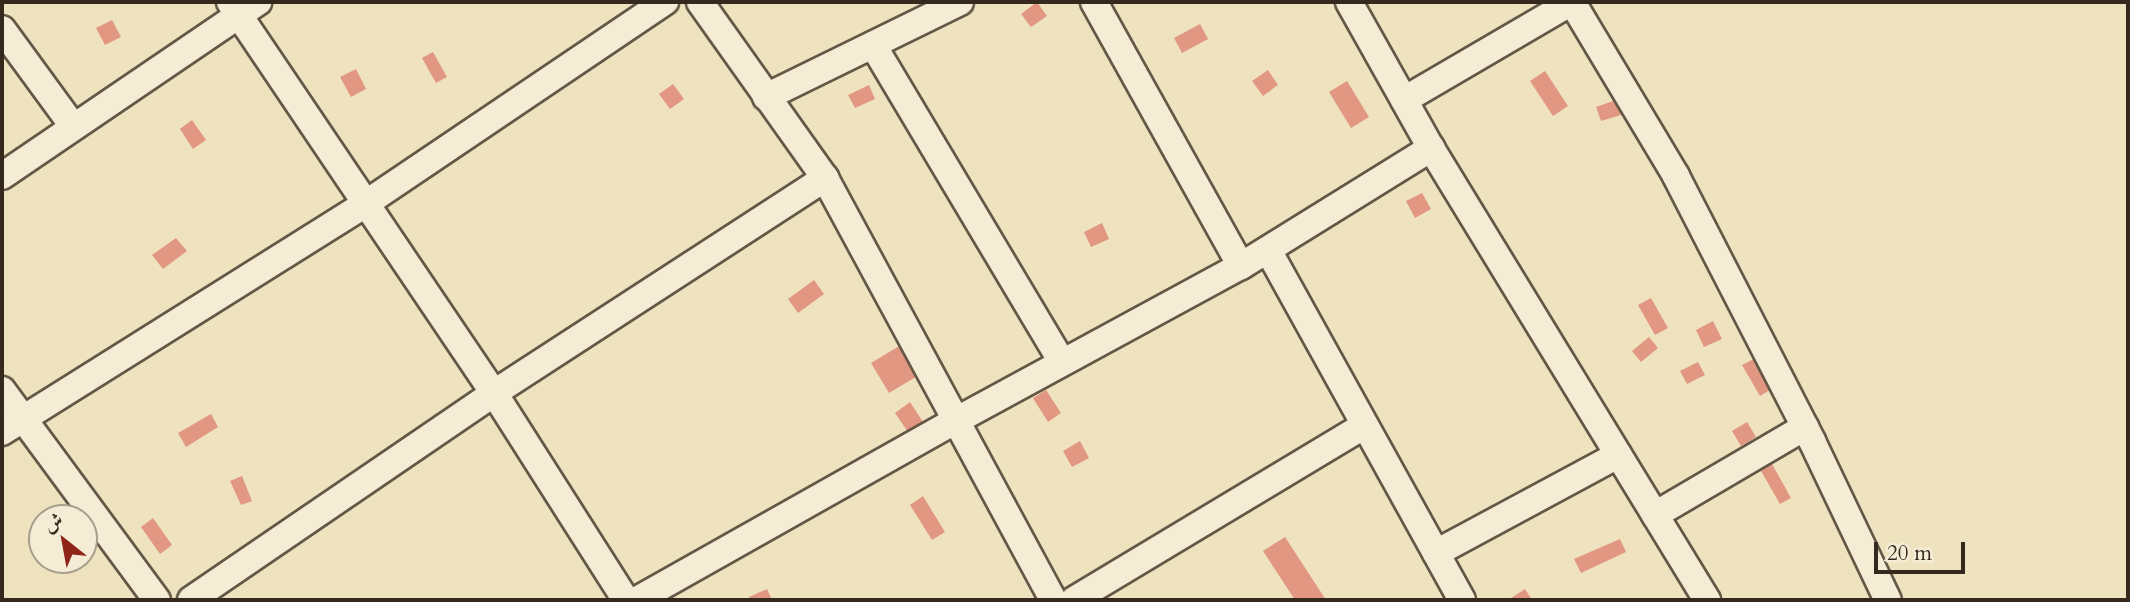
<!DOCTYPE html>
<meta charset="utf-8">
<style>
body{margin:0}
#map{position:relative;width:2130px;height:602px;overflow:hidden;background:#efe2bf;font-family:Cardo,Amiri,serif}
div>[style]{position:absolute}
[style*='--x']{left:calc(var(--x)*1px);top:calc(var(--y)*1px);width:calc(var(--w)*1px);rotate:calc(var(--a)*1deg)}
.building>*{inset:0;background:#e19782}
.roads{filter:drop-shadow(2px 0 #645746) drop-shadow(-2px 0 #645746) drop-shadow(0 2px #645746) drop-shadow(0 -2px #645746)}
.minor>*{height:26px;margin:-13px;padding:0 13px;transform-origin:13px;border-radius:13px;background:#f5ecd5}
span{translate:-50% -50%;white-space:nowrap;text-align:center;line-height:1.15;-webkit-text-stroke:5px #f5ecd5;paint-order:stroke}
.frame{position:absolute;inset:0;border:4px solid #35291e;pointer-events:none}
.north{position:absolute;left:28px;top:504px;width:70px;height:70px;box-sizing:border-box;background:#f5ecd5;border:2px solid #a89e8c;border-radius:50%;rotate:329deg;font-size:19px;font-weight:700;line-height:28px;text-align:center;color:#35291e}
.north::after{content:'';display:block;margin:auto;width:24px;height:32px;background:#8f2418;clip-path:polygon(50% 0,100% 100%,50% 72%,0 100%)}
.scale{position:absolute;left:1874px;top:542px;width:91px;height:32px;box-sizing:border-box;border:4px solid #35291e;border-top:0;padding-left:9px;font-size:21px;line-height:24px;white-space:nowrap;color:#35291e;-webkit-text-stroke:5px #f5ecd5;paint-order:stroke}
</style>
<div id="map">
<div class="building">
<div style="clip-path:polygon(1037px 2px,1047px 16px,1031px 27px,1021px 14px)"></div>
<div style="clip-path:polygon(112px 20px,121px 37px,105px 45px,96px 28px)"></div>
<div style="clip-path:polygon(1200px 24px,1208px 39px,1182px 53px,1174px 38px)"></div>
<div style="clip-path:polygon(433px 52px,447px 77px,436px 83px,422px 58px)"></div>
<div style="clip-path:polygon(356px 69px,366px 89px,351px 97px,340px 77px)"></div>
<div style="clip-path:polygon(1268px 70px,1278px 85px,1263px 96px,1252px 81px)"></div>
<div style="clip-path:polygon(1545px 71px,1568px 106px,1553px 116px,1530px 81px)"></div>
<div style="clip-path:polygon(1347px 81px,1369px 117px,1351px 128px,1329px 92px)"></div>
<div style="clip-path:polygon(673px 84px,684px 99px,670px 109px,659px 94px)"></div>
<div style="clip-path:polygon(869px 85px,875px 99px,855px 108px,848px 95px)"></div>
<div style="clip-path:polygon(1616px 100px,1621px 115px,1601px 121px,1596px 107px)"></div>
<div style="clip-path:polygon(192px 120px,206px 140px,193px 149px,180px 129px)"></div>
<div style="clip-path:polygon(1422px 193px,1431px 209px,1415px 218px,1406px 201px)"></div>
<div style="clip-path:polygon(1102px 223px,1109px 239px,1091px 247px,1084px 232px)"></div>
<div style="clip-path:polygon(176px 238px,187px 251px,163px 269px,152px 255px)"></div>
<div style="clip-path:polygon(814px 280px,824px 294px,798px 313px,788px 299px)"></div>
<div style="clip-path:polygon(1651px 298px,1668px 328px,1655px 335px,1638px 305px)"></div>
<div style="clip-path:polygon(1713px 321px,1722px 339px,1704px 347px,1696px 330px)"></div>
<div style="clip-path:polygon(1649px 337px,1658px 348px,1641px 362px,1632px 351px)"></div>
<div style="clip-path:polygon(901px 345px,919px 375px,889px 393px,871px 363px)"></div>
<div style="clip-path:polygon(1756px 358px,1773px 388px,1760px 396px,1742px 365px)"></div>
<div style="clip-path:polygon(1698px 362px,1705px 375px,1687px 384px,1680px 371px)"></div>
<div style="clip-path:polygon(1046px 390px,1061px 413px,1048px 422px,1033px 398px)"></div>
<div style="clip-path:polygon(910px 402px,923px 422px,908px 432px,895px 413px)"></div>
<div style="clip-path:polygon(211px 414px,218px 427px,186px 447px,178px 433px)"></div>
<div style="clip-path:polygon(1747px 422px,1756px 437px,1741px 446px,1732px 431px)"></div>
<div style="clip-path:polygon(1080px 441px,1089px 458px,1072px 467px,1063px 451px)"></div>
<div style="clip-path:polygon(1772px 464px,1791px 498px,1780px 504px,1761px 471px)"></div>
<div style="clip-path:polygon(242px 476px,252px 501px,241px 505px,230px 481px)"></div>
<div style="clip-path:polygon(923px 496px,945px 532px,932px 540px,910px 505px)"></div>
<div style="clip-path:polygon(153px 518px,172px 545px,160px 554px,141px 527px)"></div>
<div style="clip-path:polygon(1285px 537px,1326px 600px,1295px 600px,1263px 551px)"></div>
<div style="clip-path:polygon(1620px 539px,1626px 552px,1581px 573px,1574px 559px)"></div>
<div style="clip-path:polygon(767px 589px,772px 600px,751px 600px,749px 597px)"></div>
<div style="clip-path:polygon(1525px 589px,1532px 600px,1508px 600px)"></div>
</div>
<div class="roads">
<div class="minor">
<div style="--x:230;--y:2;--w:472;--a:56"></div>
<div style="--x:494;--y:393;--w:246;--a:57.5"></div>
<div style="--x:700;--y:2;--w:216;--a:54.6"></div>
<div style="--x:825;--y:178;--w:480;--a:61.6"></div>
<div style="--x:1094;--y:2;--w:302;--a:60.9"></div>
<div style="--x:1349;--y:2;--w:167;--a:60.7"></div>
<div style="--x:1431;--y:148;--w:530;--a:58.59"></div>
<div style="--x:1572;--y:2;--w:203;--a:59.1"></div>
<div style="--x:1676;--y:176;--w:298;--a:62.8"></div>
<div style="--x:1812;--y:441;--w:176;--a:64.5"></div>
<div style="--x:2;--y:29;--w:120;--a:53.8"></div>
<div style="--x:873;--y:45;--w:369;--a:59.2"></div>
<div style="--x:766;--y:97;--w:216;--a:-26.1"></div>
<div style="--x:1404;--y:100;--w:194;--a:-30.3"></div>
<div style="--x:2;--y:176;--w:310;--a:-34.2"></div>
<div style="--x:1268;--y:250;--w:400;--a:61"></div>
<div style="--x:2;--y:390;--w:261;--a:53.6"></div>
<div style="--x:2;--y:432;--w:429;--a:-32.1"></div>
<div style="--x:365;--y:204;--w:362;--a:-34"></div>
<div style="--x:1655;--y:515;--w:174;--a:-30.4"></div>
<div style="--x:1436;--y:553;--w:207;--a:-28.3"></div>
<div style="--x:191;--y:600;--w:367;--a:-34.3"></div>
<div style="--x:494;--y:393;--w:395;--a:-33"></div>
<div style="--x:637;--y:600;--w:367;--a:-29.4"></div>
<div style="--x:957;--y:420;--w:323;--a:-28.5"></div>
<div style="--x:1241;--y:266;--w:224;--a:-31.8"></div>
<div style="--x:1074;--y:600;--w:338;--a:-31"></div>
</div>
</div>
<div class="frame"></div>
<div class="north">ش</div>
<div class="scale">20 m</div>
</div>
